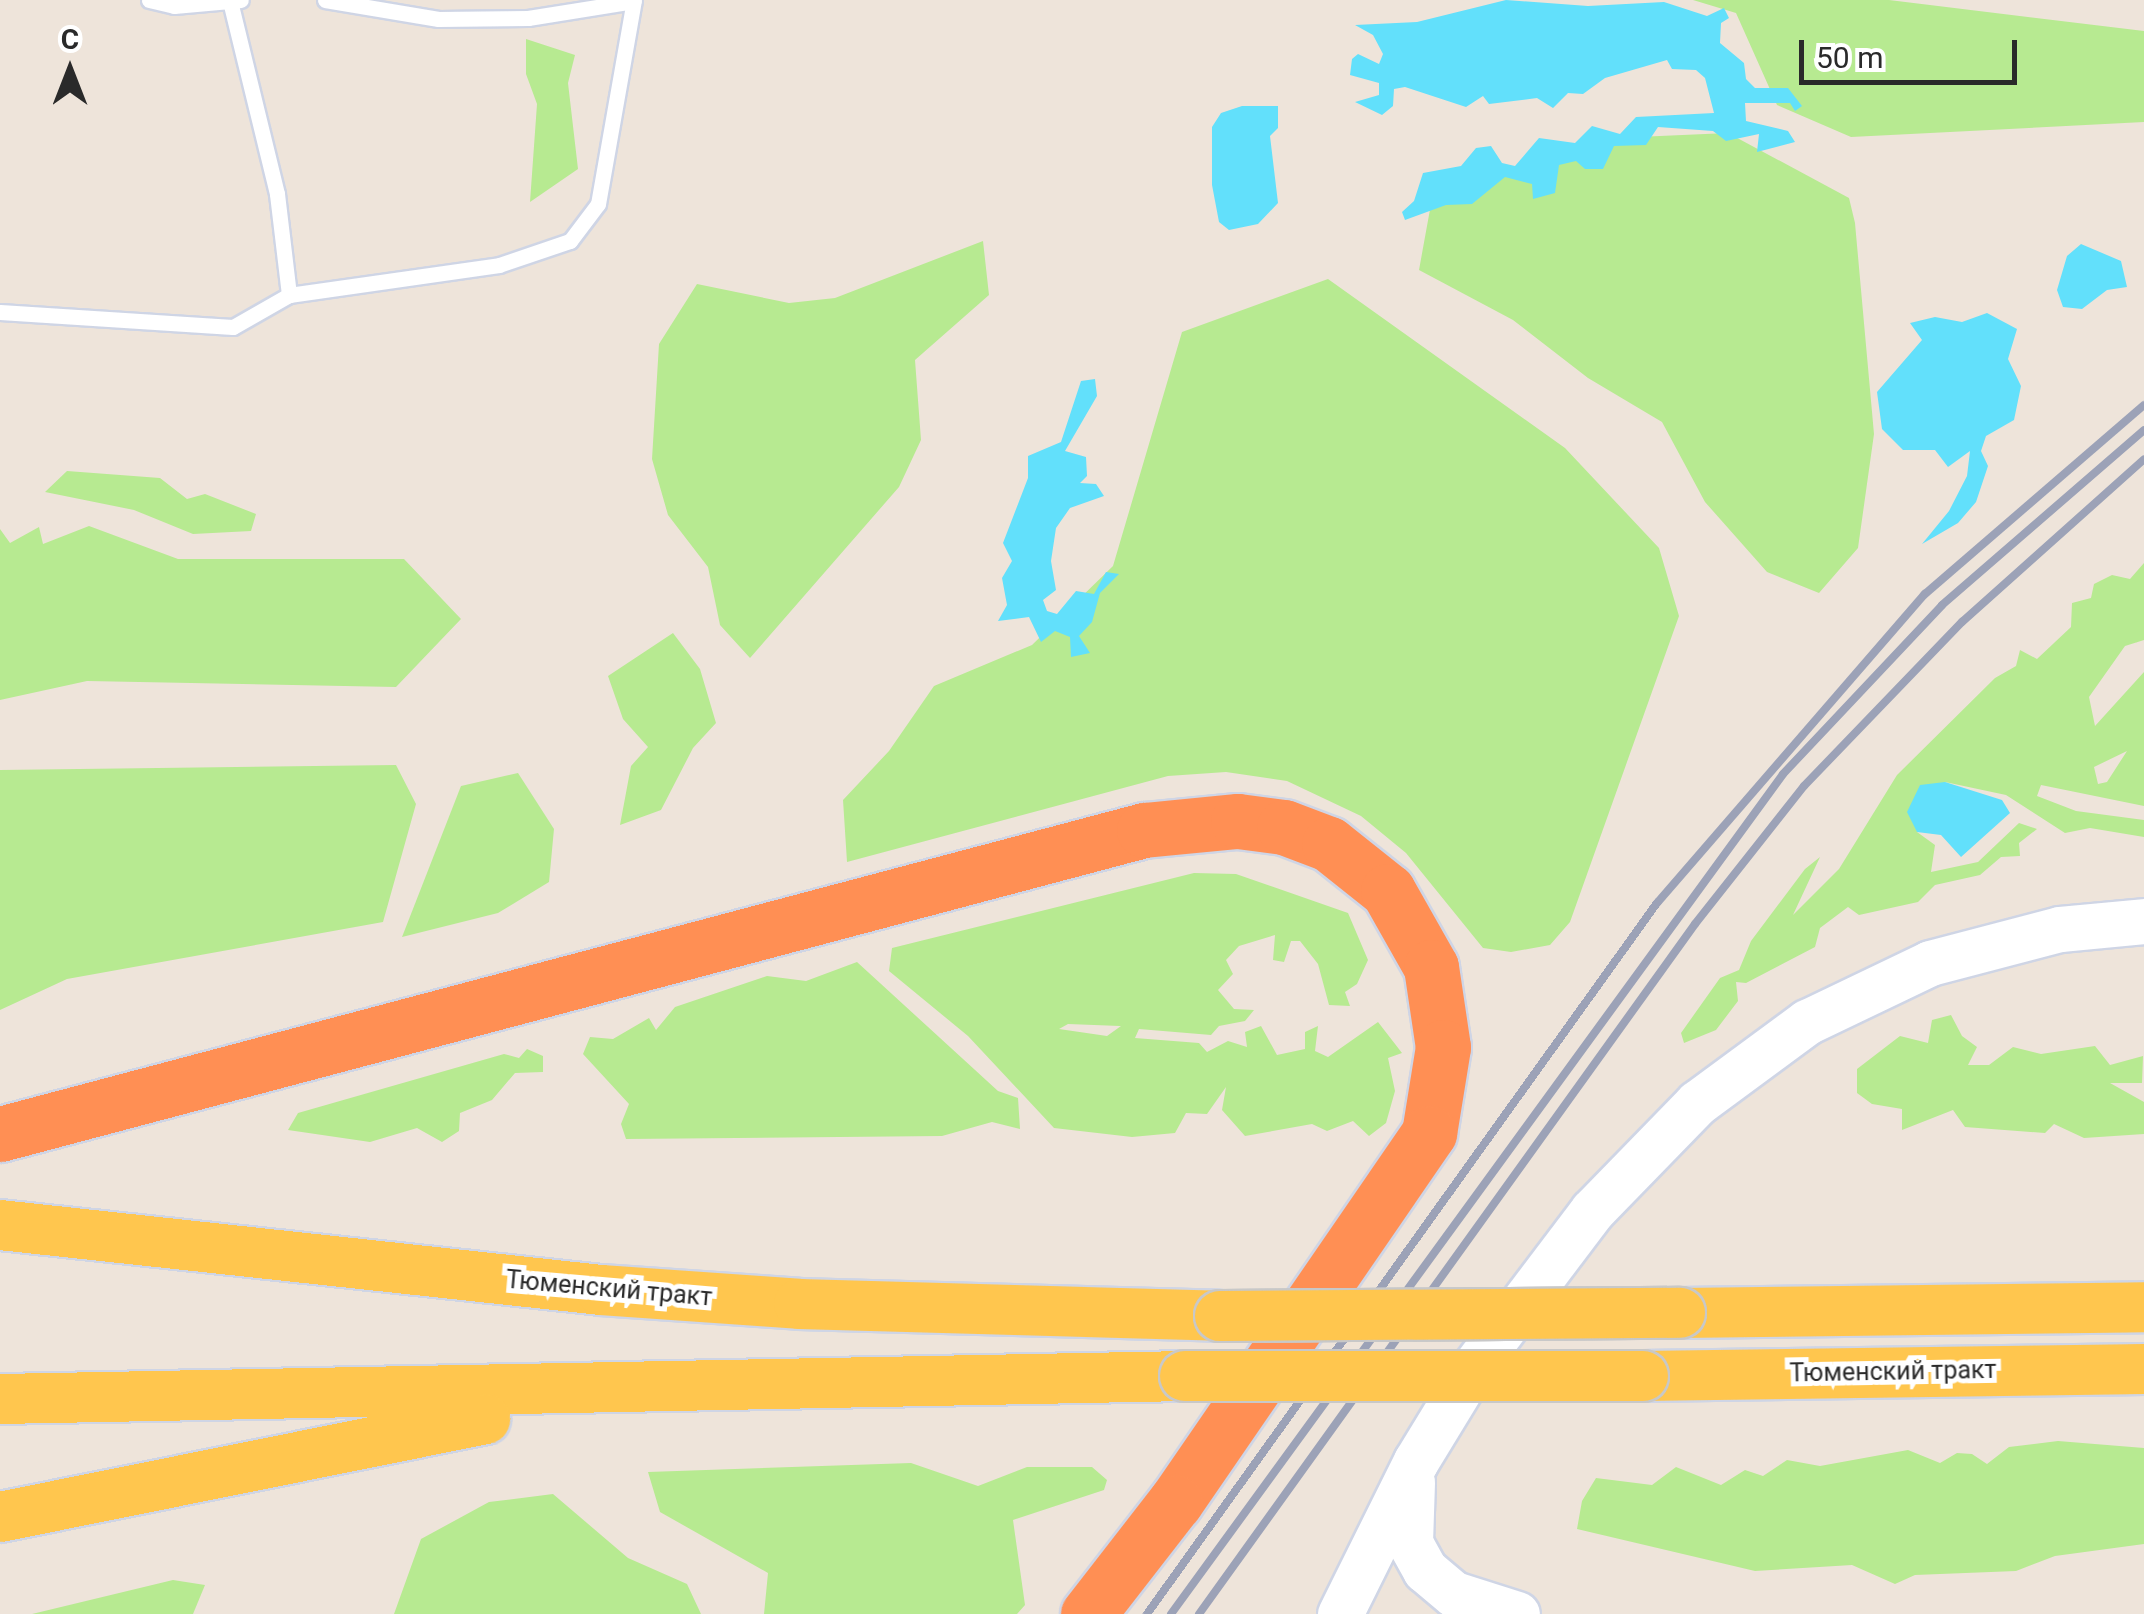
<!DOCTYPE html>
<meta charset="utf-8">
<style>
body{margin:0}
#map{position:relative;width:2144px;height:1614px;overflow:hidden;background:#eee4da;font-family:Roboto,sans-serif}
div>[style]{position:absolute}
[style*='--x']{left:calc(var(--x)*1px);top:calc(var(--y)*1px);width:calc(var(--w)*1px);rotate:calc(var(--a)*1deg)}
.green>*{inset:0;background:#b7ea91}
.water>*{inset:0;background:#62e0fb}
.roads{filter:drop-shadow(2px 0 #cfd5e5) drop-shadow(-2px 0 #cfd5e5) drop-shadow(0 2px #cfd5e5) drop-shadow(0 -2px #cfd5e5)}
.lane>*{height:15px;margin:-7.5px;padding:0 7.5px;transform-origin:7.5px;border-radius:7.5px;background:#fff}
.secondary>*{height:45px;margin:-22.5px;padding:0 22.5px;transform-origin:22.5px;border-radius:22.5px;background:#fff}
.primary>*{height:50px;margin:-25px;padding:0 25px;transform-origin:25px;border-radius:25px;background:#ffc64e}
.highway>*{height:55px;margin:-27.5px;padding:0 27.5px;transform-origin:27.5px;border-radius:27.5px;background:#ff8f54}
.rail>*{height:8px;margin:-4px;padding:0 4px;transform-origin:4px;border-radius:4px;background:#9ca2b7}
.bridges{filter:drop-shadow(2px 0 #c8c8c8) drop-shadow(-2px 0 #c8c8c8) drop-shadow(0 2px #c8c8c8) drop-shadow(0 -2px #c8c8c8)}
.primary-bridge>*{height:50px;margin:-25px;padding:0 25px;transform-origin:25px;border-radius:25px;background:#ffc64e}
span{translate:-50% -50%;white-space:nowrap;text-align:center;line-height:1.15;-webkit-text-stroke:10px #fff;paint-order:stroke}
.street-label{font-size:25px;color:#2a2a2a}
.north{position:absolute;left:20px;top:20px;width:100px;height:100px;-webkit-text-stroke:8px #fff;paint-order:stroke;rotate:0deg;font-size:28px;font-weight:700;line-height:40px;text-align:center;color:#2a2a2a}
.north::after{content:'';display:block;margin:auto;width:35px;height:45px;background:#2a2a2a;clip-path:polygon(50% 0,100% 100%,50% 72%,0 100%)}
.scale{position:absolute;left:1799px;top:40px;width:218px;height:45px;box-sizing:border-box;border:5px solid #2a2a2a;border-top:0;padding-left:12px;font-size:30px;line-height:35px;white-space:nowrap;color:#2a2a2a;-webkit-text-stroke:8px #fff;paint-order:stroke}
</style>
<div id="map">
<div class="green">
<div style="clip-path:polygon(1693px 0,1889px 0,2144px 31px,2144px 122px,1851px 137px,1777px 105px,1736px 13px)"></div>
<div style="clip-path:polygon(526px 39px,575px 55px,568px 83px,578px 169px,530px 202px,537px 104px,526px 74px)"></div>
<div style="clip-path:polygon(1728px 133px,1849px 198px,1855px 223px,1874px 434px,1858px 548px,1819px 593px,1767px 572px,1705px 502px,1662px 422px,1588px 378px,1513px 320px,1419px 270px,1431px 204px,1539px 158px,1637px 137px)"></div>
<div style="clip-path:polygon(983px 241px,989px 295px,915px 360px,921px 440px,899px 487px,750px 658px,720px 625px,708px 567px,668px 515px,652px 459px,659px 344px,697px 284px,789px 303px,835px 298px)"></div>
<div style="clip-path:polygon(1328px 279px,1565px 448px,1659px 548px,1679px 616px,1570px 922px,1550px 945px,1511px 952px,1483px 948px,1406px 853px,1361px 816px,1287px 781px,1226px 772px,1168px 776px,847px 862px,843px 800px,889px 751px,934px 686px,1032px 645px,1113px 566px,1182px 332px)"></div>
<div style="clip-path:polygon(67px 471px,160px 478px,187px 499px,205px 494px,256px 514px,251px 531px,193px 534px,134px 510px,45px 492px)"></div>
<div style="clip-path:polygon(89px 526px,178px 559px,404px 559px,461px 619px,396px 687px,87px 681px,0 700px,0 529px,10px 543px,39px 527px,43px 544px)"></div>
<div style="clip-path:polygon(evenodd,2144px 563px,2144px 640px,2125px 646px,2089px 697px,2095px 726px,2144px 672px,2144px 806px,2041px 785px,2037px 796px,2076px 811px,2144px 820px,2144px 837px,2090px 828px,2065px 833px,2006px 795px,1945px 782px,1917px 832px,1935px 845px,1931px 872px,1978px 862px,2019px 823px,2037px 829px,2019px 843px,2020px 856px,2001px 857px,1980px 875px,1935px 885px,1918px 902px,1859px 915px,1848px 907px,1820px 928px,1815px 947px,1746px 983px,1736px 982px,1738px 1001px,1716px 1030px,1684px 1043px,1681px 1033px,1720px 978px,1739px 970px,1751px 941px,1805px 869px,1820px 857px,1793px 915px,1839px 869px,1897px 775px,1995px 678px,2016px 666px,2020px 650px,2037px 659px,2071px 627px,2072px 603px,2091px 598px,2094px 584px,2112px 575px,2130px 579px,2144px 563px,2127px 751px,2107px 782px,2098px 784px,2094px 767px,2127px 751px)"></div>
<div style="clip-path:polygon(673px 633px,700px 669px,716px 723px,693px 748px,661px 810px,620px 825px,631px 766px,648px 747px,623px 719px,608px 676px)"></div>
<div style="clip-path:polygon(396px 765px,416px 804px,383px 922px,67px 979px,0 1010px,0 770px)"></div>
<div style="clip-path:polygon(518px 773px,554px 829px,549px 882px,498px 913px,402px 937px,461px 786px)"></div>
<div style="clip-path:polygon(evenodd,1194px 873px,1236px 874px,1348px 913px,1368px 960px,1357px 984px,1345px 992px,1350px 1006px,1329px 1005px,1318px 964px,1300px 941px,1291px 941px,1284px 962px,1273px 960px,1275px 935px,1239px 946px,1226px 960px,1233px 974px,1218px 990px,1234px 1009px,1254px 1010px,1245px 1021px,1219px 1026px,1211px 1035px,1139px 1029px,1135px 1038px,1199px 1043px,1207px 1052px,1228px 1041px,1247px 1047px,1245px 1032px,1261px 1026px,1277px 1055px,1305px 1049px,1305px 1032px,1318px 1026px,1315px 1051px,1328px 1057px,1378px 1022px,1402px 1053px,1388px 1058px,1395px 1091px,1386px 1123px,1369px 1136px,1353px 1121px,1327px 1131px,1312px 1124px,1245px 1136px,1222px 1110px,1226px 1087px,1207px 1114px,1186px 1113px,1175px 1133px,1132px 1137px,1054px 1128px,968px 1036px,889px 971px,892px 948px,1194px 873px,1068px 1024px,1120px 1026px,1121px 1026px,1107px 1036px,1059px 1029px,1068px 1024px)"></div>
<div style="clip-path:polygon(857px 962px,998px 1091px,1018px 1098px,1020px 1129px,992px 1122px,942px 1136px,626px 1139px,621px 1124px,629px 1104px,583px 1054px,590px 1037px,613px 1039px,649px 1018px,656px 1030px,675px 1007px,767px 976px,806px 981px)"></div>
<div style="clip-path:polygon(1951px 1015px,1962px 1036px,1977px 1047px,1968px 1065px,1989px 1065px,2013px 1047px,2041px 1054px,2095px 1046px,2110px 1065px,2143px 1056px,2142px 1083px,2110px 1083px,2144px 1102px,2144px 1134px,2084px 1138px,2054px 1124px,2045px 1133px,1965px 1127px,1953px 1110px,1902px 1130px,1902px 1109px,1872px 1104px,1857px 1093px,1857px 1069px,1900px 1036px,1928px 1043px,1932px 1020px)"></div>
<div style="clip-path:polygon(527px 1049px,543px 1056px,543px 1072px,515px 1073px,492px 1100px,460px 1113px,459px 1131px,442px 1142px,417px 1128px,370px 1142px,288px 1130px,298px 1113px,504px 1054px,519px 1058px)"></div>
<div style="clip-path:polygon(2058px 1441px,2144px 1448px,2144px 1544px,2055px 1556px,2016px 1571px,1915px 1575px,1895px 1584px,1852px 1565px,1755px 1571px,1577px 1529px,1582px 1501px,1596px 1478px,1652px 1485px,1676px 1467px,1721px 1485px,1745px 1470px,1763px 1476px,1787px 1460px,1820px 1466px,1908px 1450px,1940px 1463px,1957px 1453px,1972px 1454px,1987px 1464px,2009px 1447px)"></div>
<div style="clip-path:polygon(911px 1463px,978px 1486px,1027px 1467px,1092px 1467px,1107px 1480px,1104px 1490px,1013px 1520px,1025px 1605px,1017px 1614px,764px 1614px,768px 1573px,660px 1512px,648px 1472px)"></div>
<div style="clip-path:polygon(553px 1494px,628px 1558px,687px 1584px,701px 1614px,394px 1614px,421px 1539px,489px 1502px)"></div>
<div style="clip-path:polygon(173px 1580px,205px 1585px,193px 1614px,32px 1614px)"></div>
</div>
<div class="water">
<div style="clip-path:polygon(1506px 0,1588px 6px,1664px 2px,1707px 16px,1724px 8px,1729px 18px,1721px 23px,1720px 43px,1744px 63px,1746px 79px,1755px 88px,1788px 88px,1802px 106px,1795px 111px,1790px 103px,1745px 103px,1746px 121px,1788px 131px,1795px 142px,1757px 152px,1759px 134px,1726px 141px,1713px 131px,1658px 127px,1646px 145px,1614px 146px,1603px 169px,1585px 169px,1576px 161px,1559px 165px,1555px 193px,1533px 199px,1532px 184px,1505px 177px,1472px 204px,1446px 205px,1405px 220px,1402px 212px,1414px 201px,1423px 173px,1461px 166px,1476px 148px,1491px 146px,1502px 163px,1515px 166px,1539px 138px,1575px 143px,1592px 126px,1620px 134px,1636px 117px,1714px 113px,1705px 78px,1696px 70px,1672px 69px,1667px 60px,1605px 78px,1583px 94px,1568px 93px,1553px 108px,1537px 98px,1489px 104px,1483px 96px,1466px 107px,1405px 87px,1394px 89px,1393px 106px,1382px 115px,1355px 102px,1379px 95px,1379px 83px,1350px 75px,1352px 59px,1358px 54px,1379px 64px,1383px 54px,1373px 35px,1355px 25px,1417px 22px)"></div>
<div style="clip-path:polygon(1242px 106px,1278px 106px,1278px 128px,1270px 136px,1278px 203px,1258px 224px,1229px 230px,1219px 222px,1212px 185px,1212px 127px,1221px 113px)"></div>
<div style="clip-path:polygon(2081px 244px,2121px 261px,2127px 287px,2107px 290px,2082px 309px,2063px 307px,2057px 290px,2067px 256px)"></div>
<div style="clip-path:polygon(1987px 313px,2017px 329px,2008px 359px,2021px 386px,2014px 420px,1986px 436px,1981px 451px,1988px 466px,1976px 502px,1958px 523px,1922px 544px,1949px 511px,1967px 476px,1970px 451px,1948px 467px,1935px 450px,1903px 450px,1882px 429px,1877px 392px,1922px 340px,1910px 323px,1935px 317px,1962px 322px)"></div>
<div style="clip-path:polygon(1095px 379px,1097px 396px,1065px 451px,1086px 457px,1087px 476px,1080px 483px,1096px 484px,1104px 496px,1070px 508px,1056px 528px,1051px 561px,1056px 590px,1043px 600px,1047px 611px,1057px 614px,1076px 591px,1094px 594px,1106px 572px,1119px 574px,1100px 593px,1092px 622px,1079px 636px,1090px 653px,1071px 657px,1070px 637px,1055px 631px,1041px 642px,1029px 617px,998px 621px,1007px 605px,1002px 578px,1012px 561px,1003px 543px,1028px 478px,1028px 456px,1061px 442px,1081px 381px)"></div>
<div style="clip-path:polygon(1945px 782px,2002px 800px,2010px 813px,1961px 857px,1941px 835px,1917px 832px,1907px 812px,1920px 785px)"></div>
</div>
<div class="roads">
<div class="lane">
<div style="--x:149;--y:0;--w:26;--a:13"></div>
<div style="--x:174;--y:6;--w:67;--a:-5.1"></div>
<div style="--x:325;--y:0;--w:115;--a:9.5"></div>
<div style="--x:438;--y:19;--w:90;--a:-0.6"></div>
<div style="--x:528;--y:18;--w:107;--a:-9.1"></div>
<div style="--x:230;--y:1;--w:199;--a:76.3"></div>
<div style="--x:277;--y:194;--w:102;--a:83.2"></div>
<div style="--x:0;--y:312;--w:233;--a:3.7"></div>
<div style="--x:233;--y:327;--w:64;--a:-29.7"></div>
<div style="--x:289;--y:295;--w:212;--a:-8.1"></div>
<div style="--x:499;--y:265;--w:75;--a:-18.7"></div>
<div style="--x:570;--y:241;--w:46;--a:-52.9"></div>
<div style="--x:598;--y:204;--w:207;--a:-80"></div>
</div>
<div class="secondary">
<div style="--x:1412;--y:1482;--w:61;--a:91.9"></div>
<div style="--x:1410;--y:1543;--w:31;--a:61"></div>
<div style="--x:1425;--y:1570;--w:38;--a:40"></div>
<div style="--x:1454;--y:1594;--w:66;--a:17.6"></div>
<div style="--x:1340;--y:1614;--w:171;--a:-63.6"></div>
<div style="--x:1416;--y:1461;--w:105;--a:-58.6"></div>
<div style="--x:1471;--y:1371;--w:201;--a:-52.9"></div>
<div style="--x:1592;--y:1211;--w:151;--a:-45.8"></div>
<div style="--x:1697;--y:1103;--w:137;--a:-36.4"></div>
<div style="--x:1807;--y:1022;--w:136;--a:-25.6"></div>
<div style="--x:1930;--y:963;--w:134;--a:-14.7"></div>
<div style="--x:2060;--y:929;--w:84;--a:-5.4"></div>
</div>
<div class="primary">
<div style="--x:0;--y:1225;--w:605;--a:6.17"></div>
<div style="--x:601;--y:1290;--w:198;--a:4"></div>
<div style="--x:799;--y:1304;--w:421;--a:1.6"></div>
<div style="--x:1680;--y:1313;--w:464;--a:-0.7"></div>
<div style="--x:1643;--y:1376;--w:501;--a:-0.8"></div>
<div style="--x:0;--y:1399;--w:1185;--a:-1.11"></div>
<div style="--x:0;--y:1517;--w:495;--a:-11.4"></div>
</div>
<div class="highway">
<div style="--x:0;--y:1134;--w:1184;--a:-14.88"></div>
<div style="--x:1144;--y:830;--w:94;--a:-5.5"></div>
<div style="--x:1238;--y:821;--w:46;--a:7.4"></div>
<div style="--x:1284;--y:827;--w:48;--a:20.7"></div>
<div style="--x:1329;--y:844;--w:75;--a:38.5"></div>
<div style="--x:1388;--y:891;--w:87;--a:60.5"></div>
<div style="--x:1431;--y:967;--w:81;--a:81.5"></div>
<div style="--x:1443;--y:1047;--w:87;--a:99.2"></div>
<div style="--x:1429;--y:1133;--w:448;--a:124.5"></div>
<div style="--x:1175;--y:1502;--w:142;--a:127.8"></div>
</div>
</div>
<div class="rail">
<div style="--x:1147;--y:1614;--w:875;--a:-54.35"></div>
<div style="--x:1657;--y:903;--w:409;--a:-49.1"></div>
<div style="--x:1925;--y:594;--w:289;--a:-40.8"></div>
<div style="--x:1171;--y:1614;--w:1039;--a:-53.92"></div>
<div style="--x:1783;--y:774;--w:232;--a:-46.7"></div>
<div style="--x:1942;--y:605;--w:267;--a:-40.9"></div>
<div style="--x:1199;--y:1614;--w:850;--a:-54.29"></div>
<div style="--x:1695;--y:924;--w:176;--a:-51.7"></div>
<div style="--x:1804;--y:786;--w:228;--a:-46.1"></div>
<div style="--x:1962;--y:622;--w:244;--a:-41.8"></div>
</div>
<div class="bridges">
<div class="primary-bridge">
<div style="--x:1220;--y:1316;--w:460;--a:-0.4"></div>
<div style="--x:1185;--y:1376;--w:458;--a:0"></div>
</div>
</div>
<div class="street-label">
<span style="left:609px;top:1289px;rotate:5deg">Тюменский тракт</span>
<span style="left:1893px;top:1372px;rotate:-1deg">Тюменский тракт</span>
</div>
<div class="north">С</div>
<div class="scale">50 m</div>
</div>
